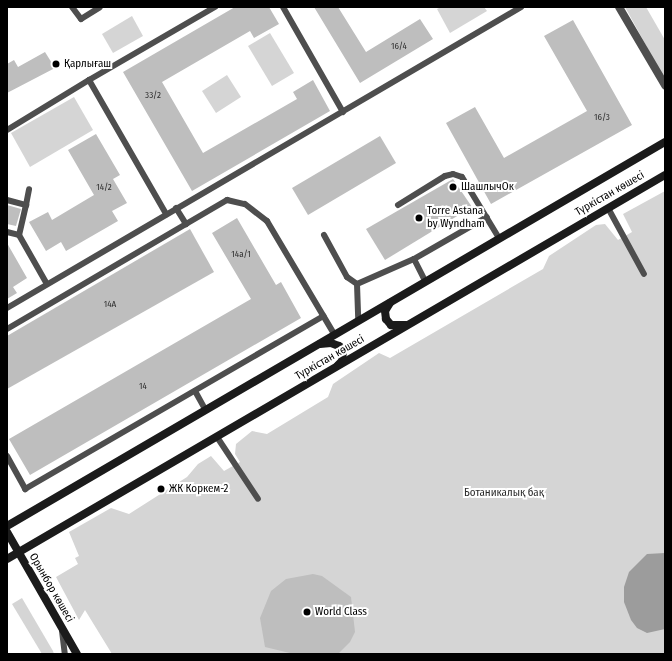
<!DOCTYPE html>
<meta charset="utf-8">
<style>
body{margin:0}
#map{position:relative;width:672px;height:661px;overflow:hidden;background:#fff;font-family:"Fira Sans Condensed",sans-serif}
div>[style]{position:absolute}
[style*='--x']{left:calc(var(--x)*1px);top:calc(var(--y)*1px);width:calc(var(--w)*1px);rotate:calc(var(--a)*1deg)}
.green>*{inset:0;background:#d5d5d5}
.water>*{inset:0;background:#9c9c9c}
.building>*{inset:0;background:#bebebe}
.lane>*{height:6px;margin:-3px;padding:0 3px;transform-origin:3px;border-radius:3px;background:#4e4e4e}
.street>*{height:8px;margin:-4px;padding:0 4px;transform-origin:4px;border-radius:4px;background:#4e4e4e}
.secondary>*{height:8px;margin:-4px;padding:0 4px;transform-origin:4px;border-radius:4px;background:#1b1b1b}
.dots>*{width:11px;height:11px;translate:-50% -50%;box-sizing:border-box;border:2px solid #fff;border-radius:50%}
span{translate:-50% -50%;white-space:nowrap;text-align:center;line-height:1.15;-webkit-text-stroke:4px #fff;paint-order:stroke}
.number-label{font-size:9px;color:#303030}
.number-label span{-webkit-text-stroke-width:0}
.poi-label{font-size:11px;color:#000}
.left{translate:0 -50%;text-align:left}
.street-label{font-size:11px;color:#000}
.park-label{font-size:11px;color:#2c2c2c}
.frame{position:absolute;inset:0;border:8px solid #000;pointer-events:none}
</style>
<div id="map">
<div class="green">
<div style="clip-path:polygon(441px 7px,484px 7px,487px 11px,450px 33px,437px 9px)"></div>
<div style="clip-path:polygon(625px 7px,646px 7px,665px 40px,665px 80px)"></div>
<div style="clip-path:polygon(132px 16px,143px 36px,113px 53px,102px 34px)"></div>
<div style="clip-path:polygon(270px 33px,294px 73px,272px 86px,248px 46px)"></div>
<div style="clip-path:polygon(227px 75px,241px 97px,216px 113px,202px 91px)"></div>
<div style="clip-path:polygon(74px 97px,93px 130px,30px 167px,11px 133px)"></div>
<div style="clip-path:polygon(665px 191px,665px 654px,112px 654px,85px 610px,79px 620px,56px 577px,78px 564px,75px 558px,79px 556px,69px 532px,111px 508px,129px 514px,187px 477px,198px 464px,211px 456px,224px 471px,240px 462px,235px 454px,236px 444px,252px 431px,267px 434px,328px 397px,333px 384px,379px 353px,390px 358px,543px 269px,549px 256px,596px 225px,605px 224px,618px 240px,632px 232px,623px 214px)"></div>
<div style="clip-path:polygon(22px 598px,53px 651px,54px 654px,42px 654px,12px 604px)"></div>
</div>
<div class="water">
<div style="clip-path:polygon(665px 553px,665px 629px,647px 633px,637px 628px,631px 620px,624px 602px,624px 587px,629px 572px,647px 554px)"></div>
</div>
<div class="building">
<div style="clip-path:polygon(235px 7px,269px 7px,279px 24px,254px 38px,250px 31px,162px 82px,203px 153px,297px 99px,293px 92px,313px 80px,330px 111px,192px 191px,123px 72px)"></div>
<div style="clip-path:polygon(314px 7px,338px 7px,366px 52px,420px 19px,433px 39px,360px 83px)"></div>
<div style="clip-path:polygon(573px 20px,632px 125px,491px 204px,446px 123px,475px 107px,504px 158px,587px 111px,544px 36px)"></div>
<div style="clip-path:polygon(45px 52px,55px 68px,7px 93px,7px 64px,14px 60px,18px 67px)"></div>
<div style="clip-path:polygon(96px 134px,120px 175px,113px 179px,127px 203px,112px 211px,118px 221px,66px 251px,61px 242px,46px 251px,29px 222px,48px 212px,52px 220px,94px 195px,68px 150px)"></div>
<div style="clip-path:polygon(380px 136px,396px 163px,308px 215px,292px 188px)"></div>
<div style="clip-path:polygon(453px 179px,472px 207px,385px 260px,366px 229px)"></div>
<div style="clip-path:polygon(7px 205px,21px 209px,16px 226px,7px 224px)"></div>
<div style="clip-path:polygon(237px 218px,276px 285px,281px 282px,301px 318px,30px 475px,9px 439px,251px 299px,212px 233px)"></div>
<div style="clip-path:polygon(190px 229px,214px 272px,7px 389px,7px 336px)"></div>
<div style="clip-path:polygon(7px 243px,27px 278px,13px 287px,17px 293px,7px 299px)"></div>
<div style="clip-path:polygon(313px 574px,322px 576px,351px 597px,355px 632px,350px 642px,338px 654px,294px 654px,265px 647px,260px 618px,271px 591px,286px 579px)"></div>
</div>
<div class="lane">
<div style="--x:72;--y:7;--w:15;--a:53"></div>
<div style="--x:81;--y:19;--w:22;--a:-32"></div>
<div style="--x:283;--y:7;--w:121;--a:60.3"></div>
<div style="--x:89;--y:80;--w:146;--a:-30.1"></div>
<div style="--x:7;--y:130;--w:96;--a:-31.4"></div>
<div style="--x:89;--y:80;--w:155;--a:60.1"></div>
<div style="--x:7;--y:200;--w:20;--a:15"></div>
<div style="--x:26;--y:205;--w:31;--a:103"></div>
<div style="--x:19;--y:235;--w:56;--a:60.3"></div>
<div style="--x:26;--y:205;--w:16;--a:-79"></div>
<div style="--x:398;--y:205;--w:55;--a:-31.7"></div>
<div style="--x:445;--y:176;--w:8;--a:-14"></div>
<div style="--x:453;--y:174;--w:9;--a:18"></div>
<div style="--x:462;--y:177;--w:71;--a:58.8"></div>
<div style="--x:176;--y:208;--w:19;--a:58"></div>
<div style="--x:186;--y:224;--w:48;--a:-30.3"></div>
<div style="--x:227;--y:200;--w:18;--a:13"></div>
<div style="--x:245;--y:204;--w:28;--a:38"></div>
<div style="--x:267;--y:221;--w:131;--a:59.3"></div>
<div style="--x:608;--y:208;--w:75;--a:61.4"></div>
<div style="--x:7;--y:232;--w:12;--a:14"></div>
<div style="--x:324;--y:235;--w:48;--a:61.3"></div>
<div style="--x:347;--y:277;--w:12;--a:35"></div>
<div style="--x:357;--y:284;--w:62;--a:-23.7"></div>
<div style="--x:414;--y:259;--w:84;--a:-29.9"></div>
<div style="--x:414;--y:259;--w:25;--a:63"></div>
<div style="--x:357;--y:284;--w:36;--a:88"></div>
<div style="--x:7;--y:308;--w:596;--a:-30.35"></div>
<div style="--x:7;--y:329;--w:208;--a:-30.4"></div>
<div style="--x:195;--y:391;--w:21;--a:61"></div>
<div style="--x:217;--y:437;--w:74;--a:56.5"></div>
<div style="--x:7;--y:456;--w:38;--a:61"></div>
<div style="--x:25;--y:489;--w:345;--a:-30.1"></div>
<div style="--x:62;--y:631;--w:23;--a:83"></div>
</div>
<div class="street">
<div style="--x:619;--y:7;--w:91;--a:59.5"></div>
</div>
<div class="secondary">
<div style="--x:390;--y:303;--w:9;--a:122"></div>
<div style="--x:385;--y:311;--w:8;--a:83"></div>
<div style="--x:386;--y:319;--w:8;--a:50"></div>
<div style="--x:391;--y:325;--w:15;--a:0"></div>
<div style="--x:320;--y:344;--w:11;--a:-5"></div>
<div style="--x:331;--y:343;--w:9;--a:21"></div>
<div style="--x:339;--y:346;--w:6;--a:51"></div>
<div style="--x:343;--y:351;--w:10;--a:96"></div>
<div style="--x:342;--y:361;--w:6;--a:135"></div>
<div style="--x:7;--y:526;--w:762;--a:-30.27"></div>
<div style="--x:7;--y:532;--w:141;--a:60.2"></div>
<div style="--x:7;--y:559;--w:762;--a:-30.27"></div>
</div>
<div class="dots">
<div style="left:56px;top:64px;background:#000"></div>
<div style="left:453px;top:187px;background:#000"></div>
<div style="left:419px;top:218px;background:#000"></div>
<div style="left:161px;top:489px;background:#000"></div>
<div style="left:307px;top:612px;background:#000"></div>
</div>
<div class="number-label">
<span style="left:399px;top:46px">16/4</span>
<span style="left:153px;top:95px">33/2</span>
<span style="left:602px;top:117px">16/3</span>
<span style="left:104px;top:187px">14/2</span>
<span style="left:241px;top:254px">14а/1</span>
<span style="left:110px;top:304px">14А</span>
<span style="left:143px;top:386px">14</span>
</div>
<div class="poi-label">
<span class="left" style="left:64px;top:64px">Қарлығаш</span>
<span class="left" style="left:461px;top:187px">ШашлычОк</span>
<span class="left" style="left:427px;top:218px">Torre Astana<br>by Wyndham</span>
<span class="left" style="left:169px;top:489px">ЖК Коркем-2</span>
<span class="left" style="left:315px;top:612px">World Class</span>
</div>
<div class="street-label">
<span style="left:610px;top:194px;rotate:-30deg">Түркістан көшесі</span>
<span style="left:330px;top:358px;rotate:-30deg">Түркістан көшесі</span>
<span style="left:51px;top:588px;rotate:60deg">Орынбор көшесі</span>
</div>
<div class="park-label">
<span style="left:504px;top:493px">Ботаникалық бақ</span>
</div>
<div class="frame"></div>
</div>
